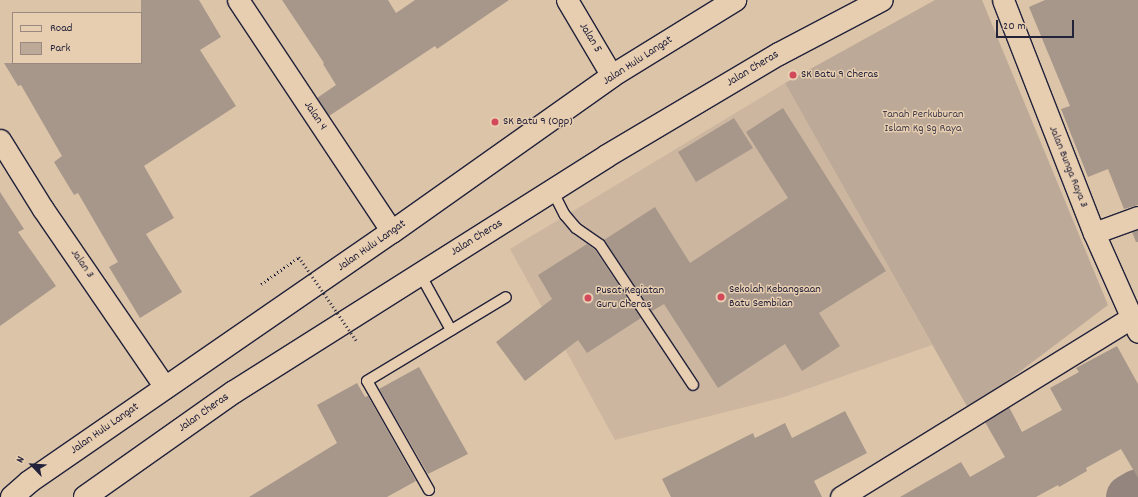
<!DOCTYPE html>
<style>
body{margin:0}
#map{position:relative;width:1138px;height:497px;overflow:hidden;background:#dcc4a9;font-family:Dekko,sans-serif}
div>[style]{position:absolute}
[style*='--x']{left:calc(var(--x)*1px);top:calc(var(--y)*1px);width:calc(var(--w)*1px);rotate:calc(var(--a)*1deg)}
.built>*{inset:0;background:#ccb6a0}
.green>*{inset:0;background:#bda997}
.river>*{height:47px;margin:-23.5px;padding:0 23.5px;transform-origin:23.5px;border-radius:23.5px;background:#95857f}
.building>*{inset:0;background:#a7978a}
.path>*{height:2.5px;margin-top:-1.25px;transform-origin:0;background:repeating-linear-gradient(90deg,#22223b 0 1px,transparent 0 4px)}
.roads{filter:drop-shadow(1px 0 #22223b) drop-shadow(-1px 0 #22223b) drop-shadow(0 1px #22223b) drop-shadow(0 -1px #22223b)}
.lane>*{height:10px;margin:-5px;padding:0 5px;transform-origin:5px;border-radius:5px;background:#e8ceb0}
.street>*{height:21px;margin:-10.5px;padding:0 10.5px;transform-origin:10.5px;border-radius:10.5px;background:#e8ceb0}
.secondary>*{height:22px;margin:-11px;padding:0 11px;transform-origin:11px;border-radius:11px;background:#e8ceb0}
.path-bridge>*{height:2.5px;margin-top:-1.25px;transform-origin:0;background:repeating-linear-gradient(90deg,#22223b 0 1px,transparent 0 4px)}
.dots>*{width:11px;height:11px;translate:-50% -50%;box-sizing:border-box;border:2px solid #e8ceb0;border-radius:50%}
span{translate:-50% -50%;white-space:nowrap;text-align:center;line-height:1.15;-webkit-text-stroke:3px #e8ceb0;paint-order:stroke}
.street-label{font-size:12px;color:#22223b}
.poi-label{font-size:12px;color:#22223b}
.left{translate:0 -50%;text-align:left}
.park-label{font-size:12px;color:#413d4d}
.legend{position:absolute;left:12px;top:12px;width:130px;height:52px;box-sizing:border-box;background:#e8ceb0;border:1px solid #998981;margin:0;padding:5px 7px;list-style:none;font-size:12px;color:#22223b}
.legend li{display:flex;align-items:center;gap:8px;height:20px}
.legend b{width:20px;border:1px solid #998981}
.north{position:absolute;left:12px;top:445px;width:40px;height:40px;-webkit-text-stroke:3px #e8ceb0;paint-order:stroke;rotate:295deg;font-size:11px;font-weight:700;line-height:16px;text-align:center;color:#22223b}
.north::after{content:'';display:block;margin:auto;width:14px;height:18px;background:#22223b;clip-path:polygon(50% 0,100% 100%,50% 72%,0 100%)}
.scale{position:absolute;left:996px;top:20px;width:78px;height:18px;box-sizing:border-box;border:2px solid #22223b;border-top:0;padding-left:5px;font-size:12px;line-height:14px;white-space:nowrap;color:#22223b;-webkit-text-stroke:3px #e8ceb0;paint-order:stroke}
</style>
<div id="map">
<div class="built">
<div style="clip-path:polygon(785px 83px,932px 345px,781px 398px,615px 440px,510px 249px)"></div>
</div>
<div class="green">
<div style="clip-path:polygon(935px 0,982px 0,1108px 305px,969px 410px,785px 83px)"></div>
</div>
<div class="river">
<div style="--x:1129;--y:497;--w:10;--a:-29"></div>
</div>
<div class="building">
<div style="clip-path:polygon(141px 0,199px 0,221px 37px,200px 50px,236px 106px,144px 166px,174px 218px,146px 234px,182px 292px,140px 318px,109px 267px,118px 262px,78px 193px,74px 195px,54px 162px,62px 156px,21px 85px,18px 86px,4px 63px,141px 63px)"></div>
<div style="clip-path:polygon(282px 0,388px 0,396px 13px,415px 0,509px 0,437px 49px,435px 46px,329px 116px,317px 98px,336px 85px,323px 64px,324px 63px)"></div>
<div style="clip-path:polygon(1045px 0,1138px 0,1138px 205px,1124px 209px,1108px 169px,1088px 177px,1061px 109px,1070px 106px,1029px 7px)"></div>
<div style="clip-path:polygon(783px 108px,886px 271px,819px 313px,840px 346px,802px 371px,785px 344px,718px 388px,664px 304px,652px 311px,604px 240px,655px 207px,690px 263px,788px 198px,746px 132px)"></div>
<div style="clip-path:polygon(734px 118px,753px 148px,696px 182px,678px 152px)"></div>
<div style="clip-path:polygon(0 192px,24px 229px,18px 232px,56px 286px,0 326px)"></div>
<div style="clip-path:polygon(1138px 230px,1138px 242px,1136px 242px,1132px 232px)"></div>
<div style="clip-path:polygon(587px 244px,595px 250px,641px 318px,587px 353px,578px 340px,525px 381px,496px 342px,552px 299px,538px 275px)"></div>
<div style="clip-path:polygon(1117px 346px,1138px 384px,1138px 478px,1121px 449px,1086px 468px,1087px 471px,1059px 487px,1058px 485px,1036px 497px,900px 497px,961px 462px,970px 477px,1005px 457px,985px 422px,1009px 407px,1022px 432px,1062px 410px,1050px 388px,1079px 372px,1076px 368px)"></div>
<div style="clip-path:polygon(419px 367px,468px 454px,428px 474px,379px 389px)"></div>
<div style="clip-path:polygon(357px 383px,365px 397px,368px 396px,416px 481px,387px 497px,249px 497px,337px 443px,317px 405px)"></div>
<div style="clip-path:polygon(845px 411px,867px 453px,814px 481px,822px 497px,671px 497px,662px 479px,753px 433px,755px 438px,785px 423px,792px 438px)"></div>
</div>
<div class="path">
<div style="--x:261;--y:284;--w:47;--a:-35.4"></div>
</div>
<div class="roads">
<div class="lane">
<div style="--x:552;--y:190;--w:28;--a:63"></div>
<div style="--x:565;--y:215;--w:17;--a:50"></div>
<div style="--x:576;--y:228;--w:29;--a:35"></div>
<div style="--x:600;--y:245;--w:168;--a:56.4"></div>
<div style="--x:420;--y:274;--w:64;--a:61"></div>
<div style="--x:429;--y:490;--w:125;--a:-119.6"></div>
<div style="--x:367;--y:381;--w:162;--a:-31.1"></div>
</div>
<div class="street">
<div style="--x:238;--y:0;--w:278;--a:56.4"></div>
<div style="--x:567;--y:0;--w:88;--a:59.4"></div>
<div style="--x:1003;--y:0;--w:250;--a:68.7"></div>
<div style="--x:1094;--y:233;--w:108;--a:66"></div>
<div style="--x:0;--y:140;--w:81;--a:58.1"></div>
<div style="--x:43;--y:209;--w:216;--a:55.6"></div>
<div style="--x:1094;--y:233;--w:47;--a:-20"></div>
<div style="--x:841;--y:497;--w:342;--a:-31.7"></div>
</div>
<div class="secondary">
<div style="--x:12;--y:497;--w:23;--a:-41"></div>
<div style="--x:29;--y:482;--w:441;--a:-34.6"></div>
<div style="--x:392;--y:232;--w:270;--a:-35.3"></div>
<div style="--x:612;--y:76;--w:145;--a:-31.7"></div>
<div style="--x:85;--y:497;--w:182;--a:-35.2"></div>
<div style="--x:234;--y:392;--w:441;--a:-32.3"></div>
<div style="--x:607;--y:156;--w:200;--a:-30.7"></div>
<div style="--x:779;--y:54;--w:116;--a:-27.7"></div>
</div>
</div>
<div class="path-bridge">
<div style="--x:299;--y:257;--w:101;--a:55.5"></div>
</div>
<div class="dots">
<div style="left:793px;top:75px;background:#d1495b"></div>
<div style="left:495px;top:122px;background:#d1495b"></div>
<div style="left:721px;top:297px;background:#d1495b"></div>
<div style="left:588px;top:298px;background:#d1495b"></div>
</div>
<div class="street-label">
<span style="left:590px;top:38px;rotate:59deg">Jalan 5</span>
<span style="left:638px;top:61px;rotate:-33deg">Jalan Hulu Langat</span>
<span style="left:753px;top:69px;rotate:-31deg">Jalan Cheras</span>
<span style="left:315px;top:116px;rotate:56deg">Jalan 4</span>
<span style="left:1068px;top:167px;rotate:68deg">Jalan Bunga Raya 3</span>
<span style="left:477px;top:238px;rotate:-32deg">Jalan Cheras</span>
<span style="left:372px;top:246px;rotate:-35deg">Jalan Hulu Langat</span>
<span style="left:82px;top:264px;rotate:55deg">Jalan 3</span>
<span style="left:204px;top:413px;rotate:-35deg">Jalan Cheras</span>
<span style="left:105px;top:429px;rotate:-35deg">Jalan Hulu Langat</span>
</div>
<div class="poi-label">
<span class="left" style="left:801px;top:75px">SK Batu 9 Cheras</span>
<span class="left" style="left:503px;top:122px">SK Batu 9 (Opp)</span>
<span class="left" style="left:729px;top:297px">Sekolah Kebangsaan<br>Batu Sembilan</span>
<span class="left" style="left:596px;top:298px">Pusat Kegiatan<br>Guru Cheras</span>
</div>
<div class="park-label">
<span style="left:923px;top:122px">Tanah Perkuburan<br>Islam Kg Sg Raya</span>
</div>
<ul class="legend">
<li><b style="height:5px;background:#e8ceb0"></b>Road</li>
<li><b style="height:11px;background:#bda997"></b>Park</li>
</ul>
<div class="north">N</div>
<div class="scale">20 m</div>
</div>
